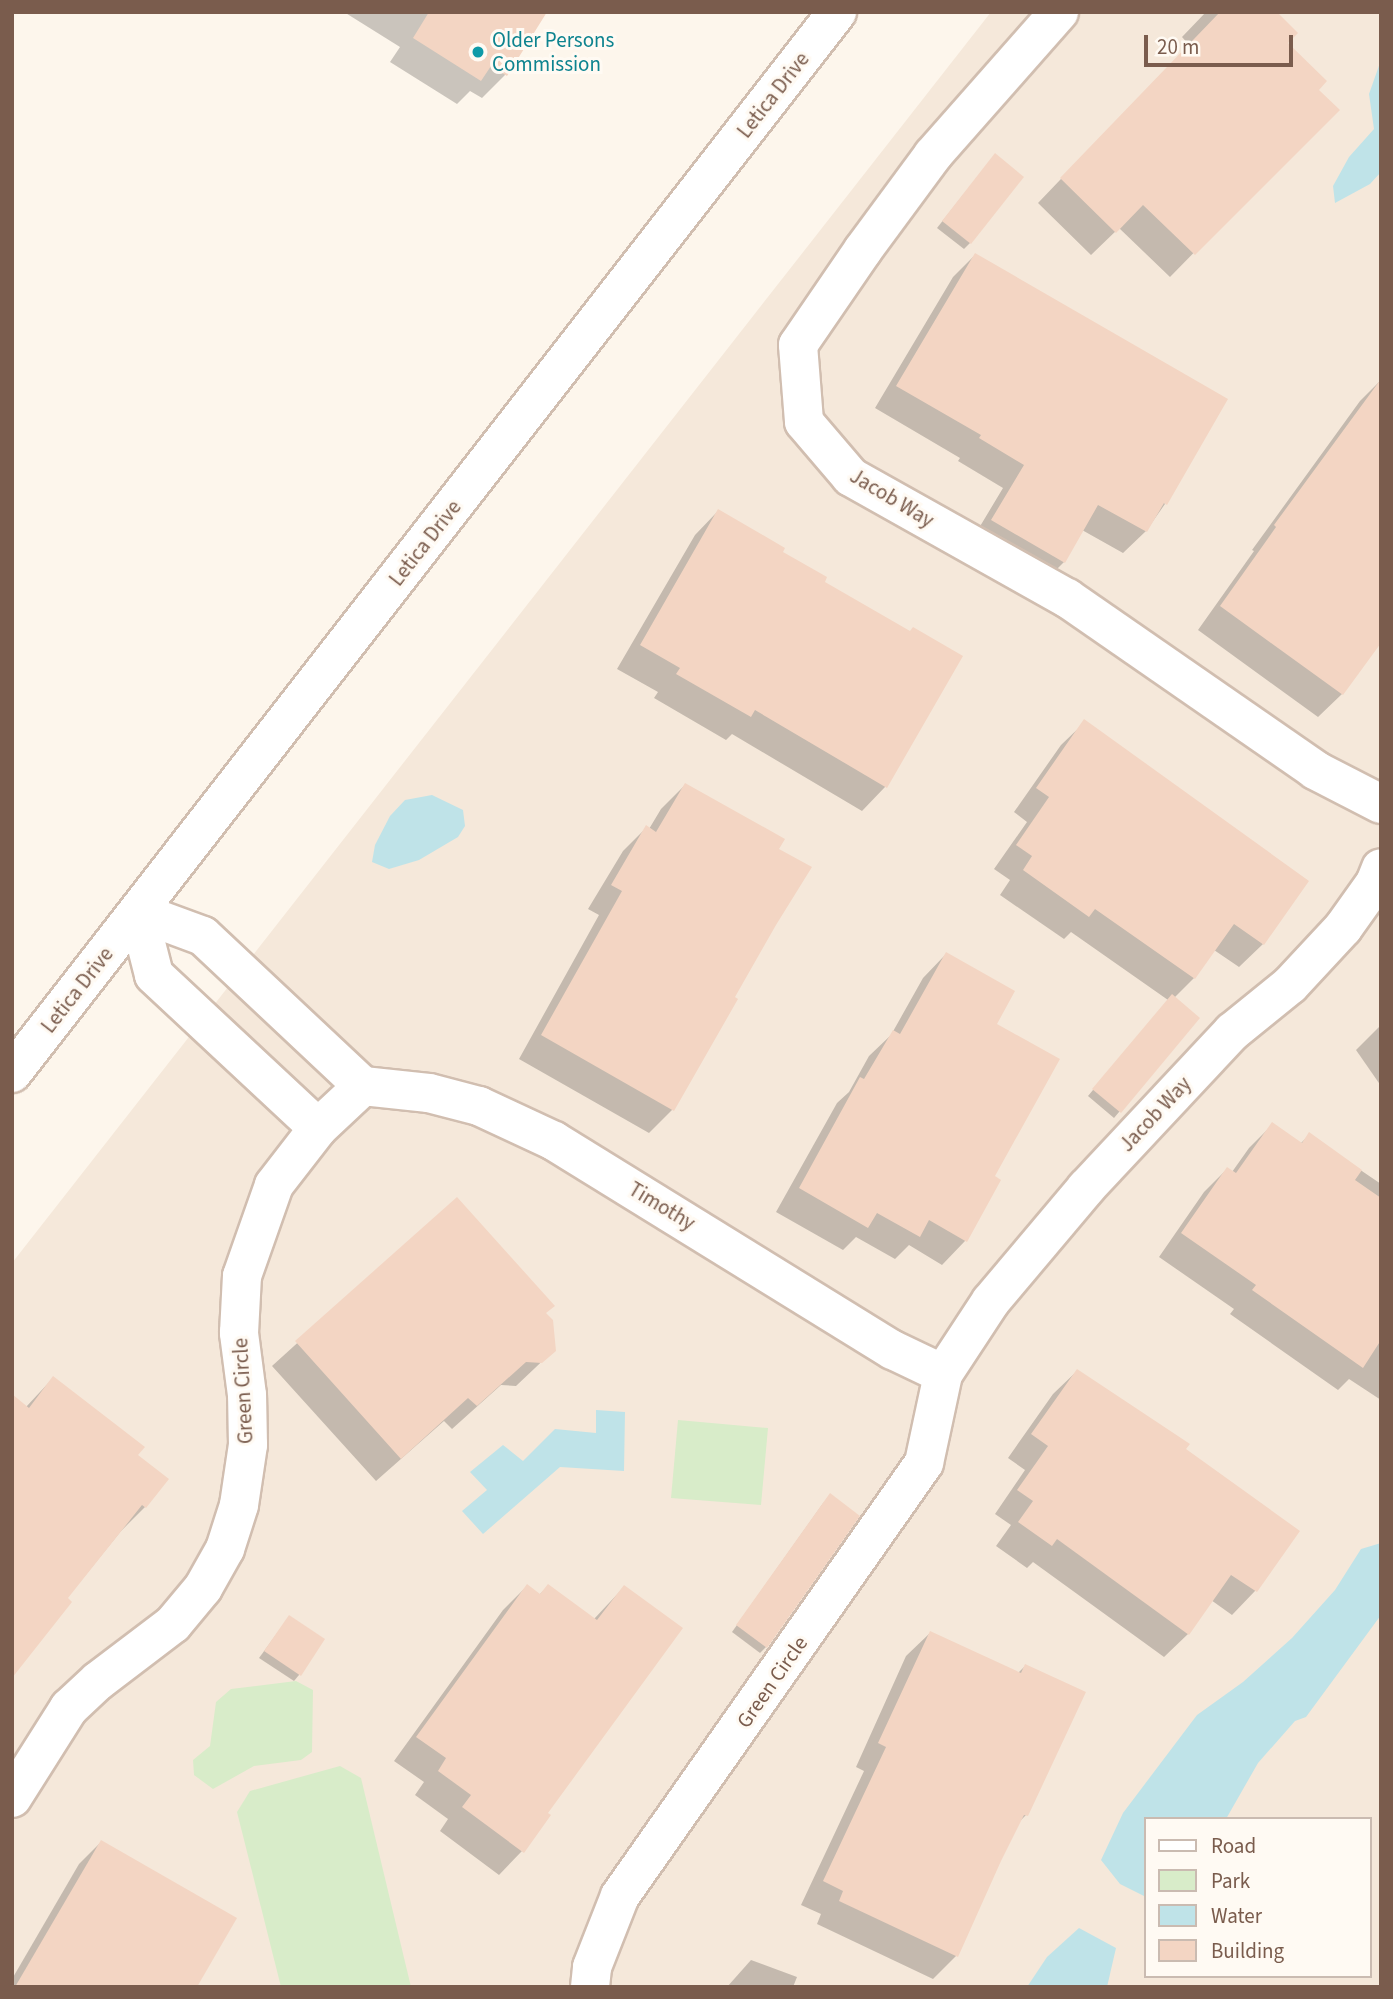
<!DOCTYPE html>
<style>
body{margin:0}
#map{position:relative;width:1393px;height:1999px;overflow:hidden;background:#fdf6ec;font-family:"Source Sans 3",sans-serif}
div>[style]{position:absolute}
[style*='--x']{left:calc(var(--x)*1px);top:calc(var(--y)*1px);width:calc(var(--w)*1px);rotate:calc(var(--a)*1deg)}
.residential>*{inset:0;background:#f5e8da}
.green>*{inset:0;background:#d8ecc9}
.water>*{inset:0;background:#bfe3e8}
.shadow>*{inset:0;background:#0003}
.building>*{inset:0;background:#f3d5c3}
.roads{filter:drop-shadow(2px 0 #d1beb0) drop-shadow(-2px 0 #d1beb0) drop-shadow(0 2px #d1beb0) drop-shadow(0 -2px #d1beb0)}
.minor>*{height:38px;margin:-19px;padding:0 19px;transform-origin:19px;border-radius:19px;background:#fff}
.tertiary>*{height:38px;margin:-19px;padding:0 19px;transform-origin:19px;border-radius:19px;background:#fff}
.dots>*{width:19px;height:19px;translate:-50% -50%;box-sizing:border-box;border:4px solid #fffaf3;border-radius:50%}
span{translate:-50% -50%;white-space:nowrap;text-align:center;line-height:1.15;-webkit-text-stroke:6px #fffaf3;paint-order:stroke}
.culture-label{font-size:21px;color:#0d838f}
.left{translate:0 -50%;text-align:left}
.street-label{font-size:21px;color:#7a5c4d}
.frame{position:absolute;inset:0;border:14px solid #7a5c4d;pointer-events:none}
.legend{position:absolute;left:1144px;top:1817px;width:228px;height:161px;box-sizing:border-box;background:#fffaf3;border:2px solid #cabbb1;margin:0;padding:9px 12px;list-style:none;font-size:21px;color:#7a5c4d}
.legend li{display:flex;align-items:center;gap:14px;height:35px}
.legend b{width:35px;border:2px solid #cabbb1}
.scale{position:absolute;left:1144px;top:35px;width:149px;height:32px;box-sizing:border-box;border:4px solid #7a5c4d;border-top:0;padding-left:9px;font-size:21px;line-height:24px;white-space:nowrap;color:#7a5c4d;-webkit-text-stroke:5px #fffaf3;paint-order:stroke}
</style>
<div id="map">
<div class="residential">
<div style="clip-path:polygon(evenodd,991px 12px,1381px 12px,1381px 1987px,12px 1987px,12px 1263px,991px 12px,1146px 1819px,1370px 1819px,1370px 1976px,1146px 1976px,1146px 1819px)"></div>
</div>
<div class="green">
<div style="clip-path:polygon(678px 1420px,768px 1428px,761px 1505px,671px 1498px)"></div>
<div style="clip-path:polygon(296px 1681px,313px 1690px,312px 1752px,301px 1760px,254px 1766px,213px 1789px,194px 1775px,193px 1760px,210px 1746px,216px 1702px,231px 1689px)"></div>
<div style="clip-path:polygon(340px 1766px,361px 1778px,411px 1987px,281px 1987px,237px 1812px,250px 1791px)"></div>
</div>
<div class="water">
<div style="clip-path:polygon(1381px 60px,1381px 172px,1370px 184px,1335px 203px,1333px 186px,1349px 157px,1374px 129px,1369px 94px)"></div>
<div style="clip-path:polygon(432px 795px,463px 810px,465px 826px,458px 837px,419px 860px,389px 869px,372px 862px,375px 845px,390px 816px,405px 800px)"></div>
<div style="clip-path:polygon(596px 1410px,625px 1412px,624px 1471px,560px 1467px,483px 1534px,462px 1511px,487px 1490px,470px 1472px,503px 1445px,523px 1461px,555px 1429px,596px 1433px)"></div>
<div style="clip-path:polygon(1381px 1543px,1381px 1615px,1306px 1717px,1295px 1721px,1258px 1763px,1226px 1819px,1146px 1819px,1146px 1897px,1120px 1884px,1101px 1860px,1123px 1813px,1197px 1715px,1243px 1682px,1292px 1638px,1335px 1590px,1361px 1549px)"></div>
<div style="clip-path:polygon(1079px 1928px,1116px 1948px,1107px 1987px,1027px 1987px,1047px 1957px)"></div>
</div>
<div class="shadow">
<div style="clip-path:polygon(344px 12px,545px 12px,505px 75px,482px 98px,470px 91px,457px 104px,390px 62px,400px 47px)"></div>
<div style="clip-path:polygon(1206px 12px,1275px 12px,1286px 43px,1316px 91px,1263px 182px,1170px 277px,1119px 228px,1091px 255px,1038px 203px,1189px 45px,1182px 37px)"></div>
<div style="clip-path:polygon(990px 161px,970px 243px,964px 249px,937px 228px)"></div>
<div style="clip-path:polygon(975px 255px,1165px 504px,1146px 531px,1123px 553px,1082px 530px,1064px 562px,1042px 584px,970px 543px,1003px 488px,958px 461px,960px 458px,875px 408px,953px 277px)"></div>
<div style="clip-path:polygon(1381px 380px,1381px 638px,1342px 694px,1318px 717px,1198px 630px,1254px 551px,1252px 550px,1360px 401px)"></div>
<div style="clip-path:polygon(718px 511px,822px 582px,909px 633px,960px 657px,885px 787px,862px 811px,732px 734px,726px 740px,654px 698px,658px 692px,617px 669px,695px 535px)"></div>
<div style="clip-path:polygon(1085px 722px,1263px 944px,1239px 967px,1214px 950px,1194px 978px,1174px 998px,1198px 1018px,1114px 1118px,1088px 1096px,1168px 1000px,1071px 932px,1064px 939px,1000px 895px,1010px 880px,994px 869px,1027px 822px,1014px 812px,1061px 745px)"></div>
<div style="clip-path:polygon(685px 785px,776px 850px,733px 997px,672px 1110px,649px 1133px,519px 1059px,599px 915px,588px 909px,623px 851px,646px 828px,649px 829px,661px 809px)"></div>
<div style="clip-path:polygon(946px 954px,994px 1024px,992px 1177px,999px 1181px,965px 1241px,942px 1265px,909px 1245px,895px 1259px,856px 1237px,843px 1250px,776px 1212px,837px 1103px,849px 1092px,869px 1056px,891px 1035px,923px 978px)"></div>
<div style="clip-path:polygon(1381px 1025px,1381px 1086px,1356px 1050px)"></div>
<div style="clip-path:polygon(1273px 1124px,1300px 1144px,1309px 1135px,1381px 1184px,1381px 1400px,1349px 1379px,1338px 1390px,1230px 1314px,1234px 1309px,1159px 1257px,1204px 1192px,1227px 1169px,1232px 1172px,1249px 1148px)"></div>
<div style="clip-path:polygon(456px 1199px,545px 1314px,554px 1350px,516px 1386px,501px 1385px,452px 1429px,444px 1421px,376px 1481px,272px 1366px)"></div>
<div style="clip-path:polygon(1077px 1371px,1297px 1531px,1255px 1591px,1232px 1615px,1211px 1600px,1188px 1634px,1164px 1657px,1033px 1562px,1027px 1568px,996px 1546px,1011px 1525px,995px 1514px,1025px 1470px,1008px 1458px,1053px 1394px)"></div>
<div style="clip-path:polygon(53px 1378px,136px 1455px,145px 1507px,121px 1531px,66px 1599px,12px 1676px,26px 1407px)"></div>
<div style="clip-path:polygon(824px 1502px,766px 1647px,760px 1653px,732px 1632px)"></div>
<div style="clip-path:polygon(527px 1586px,539px 1595px,548px 1586px,594px 1619px,624px 1587px,546px 1813px,522px 1851px,499px 1875px,440px 1831px,448px 1819px,415px 1795px,424px 1782px,394px 1761px,503px 1610px)"></div>
<div style="clip-path:polygon(289px 1617px,299px 1675px,294px 1681px,259px 1658px)"></div>
<div style="clip-path:polygon(930px 1633px,1018px 1673px,1025px 1666px,1026px 1815px,1017px 1824px,956px 1956px,933px 1979px,817px 1924px,821px 1914px,801px 1905px,864px 1771px,856px 1767px,906px 1656px)"></div>
<div style="clip-path:polygon(101px 1842px,194px 1987px,12px 1987px,12px 1979px,79px 1864px)"></div>
<div style="clip-path:polygon(751px 1960px,797px 1977px,793px 1987px,727px 1987px)"></div>
</div>
<div class="building">
<div style="clip-path:polygon(429px 12px,547px 12px,507px 76px,491px 66px,481px 81px,413px 38px)"></div>
<div style="clip-path:polygon(1220px 12px,1277px 12px,1298px 33px,1288px 43px,1327px 81px,1319px 90px,1340px 110px,1195px 255px,1143px 205px,1116px 233px,1060px 178px)"></div>
<div style="clip-path:polygon(995px 153px,1024px 177px,971px 244px,942px 221px)"></div>
<div style="clip-path:polygon(975px 253px,1228px 399px,1167px 505px,1164px 503px,1147px 532px,1098px 505px,1065px 563px,991px 520px,1024px 465px,979px 438px,981px 435px,896px 386px)"></div>
<div style="clip-path:polygon(1381px 379px,1381px 643px,1343px 695px,1220px 606px,1276px 527px,1274px 525px)"></div>
<div style="clip-path:polygon(718px 509px,785px 548px,783px 552px,827px 577px,825px 582px,910px 631px,913px 627px,963px 656px,887px 788px,755px 710px,751px 717px,676px 674px,680px 668px,640px 645px)"></div>
<div style="clip-path:polygon(1084px 719px,1309px 881px,1264px 945px,1234px 924px,1195px 979px,1095px 909px,1089px 917px,1023px 870px,1032px 856px,1016px 845px,1049px 797px,1036px 788px)"></div>
<div style="clip-path:polygon(685px 783px,785px 839px,779px 849px,812px 867px,776px 925px,735px 997px,738px 999px,674px 1111px,541px 1035px,622px 891px,611px 885px,646px 825px,656px 832px)"></div>
<div style="clip-path:polygon(946px 952px,1015px 991px,997px 1024px,1060px 1059px,995px 1176px,1001px 1180px,967px 1242px,929px 1220px,920px 1237px,877px 1213px,868px 1228px,799px 1188px,860px 1077px,864px 1079px,893px 1030px,900px 1034px)"></div>
<div style="clip-path:polygon(1172px 994px,1200px 1018px,1121px 1113px,1092px 1089px)"></div>
<div style="clip-path:polygon(1272px 1122px,1302px 1143px,1309px 1132px,1362px 1170px,1355px 1180px,1381px 1198px,1381px 1340px,1363px 1368px,1252px 1290px,1256px 1285px,1181px 1233px,1227px 1167px,1236px 1173px)"></div>
<div style="clip-path:polygon(457px 1197px,555px 1306px,546px 1313px,553px 1320px,556px 1351px,542px 1363px,526px 1362px,477px 1406px,468px 1398px,401px 1459px,295px 1341px)"></div>
<div style="clip-path:polygon(1077px 1369px,1190px 1444px,1186px 1449px,1300px 1531px,1257px 1592px,1231px 1575px,1189px 1635px,1057px 1539px,1052px 1546px,1018px 1522px,1033px 1501px,1017px 1490px,1048px 1446px,1031px 1434px)"></div>
<div style="clip-path:polygon(53px 1376px,145px 1447px,138px 1455px,169px 1479px,146px 1508px,142px 1505px,68px 1598px,72px 1602px,12px 1678px,12px 1394px,29px 1408px)"></div>
<div style="clip-path:polygon(830px 1493px,860px 1516px,767px 1648px,736px 1625px)"></div>
<div style="clip-path:polygon(527px 1584px,540px 1594px,548px 1584px,597px 1620px,624px 1585px,683px 1628px,548px 1813px,551px 1815px,524px 1853px,462px 1807px,471px 1795px,438px 1771px,446px 1758px,416px 1737px)"></div>
<div style="clip-path:polygon(289px 1615px,325px 1639px,301px 1676px,264px 1651px)"></div>
<div style="clip-path:polygon(930px 1631px,1021px 1673px,1025px 1664px,1086px 1692px,1028px 1816px,1024px 1815px,1001px 1861px,958px 1957px,839px 1901px,843px 1891px,823px 1881px,886px 1747px,878px 1743px)"></div>
<div style="clip-path:polygon(101px 1840px,237px 1918px,197px 1987px,15px 1987px)"></div>
</div>
<div class="roads">
<div class="minor">
<div style="--x:1059;--y:12;--w:191;--a:131.4"></div>
<div style="--x:933;--y:155;--w:118;--a:126.4"></div>
<div style="--x:863;--y:250;--w:115;--a:124.4"></div>
<div style="--x:798;--y:345;--w:77;--a:85.5"></div>
<div style="--x:804;--y:422;--w:72;--a:49.5"></div>
<div style="--x:851;--y:477;--w:248;--a:29.3"></div>
<div style="--x:1067;--y:598;--w:302;--a:34.7"></div>
<div style="--x:1315;--y:770;--w:74;--a:27.3"></div>
<div style="--x:138;--y:912;--w:65;--a:75.7"></div>
<div style="--x:154;--y:975;--w:224;--a:43"></div>
<div style="--x:138;--y:912;--w:69;--a:20.3"></div>
<div style="--x:203;--y:936;--w:219;--a:43.2"></div>
<div style="--x:12;--y:1798;--w:107;--a:-57.7"></div>
<div style="--x:69;--y:1708;--w:40;--a:-43"></div>
<div style="--x:98;--y:1681;--w:94;--a:-37.2"></div>
<div style="--x:173;--y:1624;--w:47;--a:-50.2"></div>
<div style="--x:203;--y:1588;--w:45;--a:-60.6"></div>
<div style="--x:225;--y:1549;--w:46;--a:-72.3"></div>
<div style="--x:239;--y:1505;--w:61;--a:-81.5"></div>
<div style="--x:248;--y:1445;--w:50;--a:-91.1"></div>
<div style="--x:247;--y:1395;--w:63;--a:-97.4"></div>
<div style="--x:239;--y:1333;--w:57;--a:-87"></div>
<div style="--x:242;--y:1276;--w:96;--a:-70.6"></div>
<div style="--x:274;--y:1185;--w:72;--a:-52.3"></div>
<div style="--x:318;--y:1128;--w:62;--a:-43"></div>
<div style="--x:363;--y:1086;--w:66;--a:6.1"></div>
<div style="--x:429;--y:1093;--w:52;--a:14.6"></div>
<div style="--x:479;--y:1106;--w:83;--a:25"></div>
<div style="--x:554;--y:1141;--w:398;--a:31.7"></div>
<div style="--x:893;--y:1350;--w:55;--a:25.6"></div>
<div style="--x:590;--y:1987;--w:20;--a:-84"></div>
<div style="--x:592;--y:1967;--w:76;--a:-68.5"></div>
<div style="--x:620;--y:1896;--w:529;--a:-54.93"></div>
<div style="--x:924;--y:1463;--w:91;--a:-77.9"></div>
<div style="--x:943;--y:1374;--w:87;--a:-56.7"></div>
<div style="--x:991;--y:1301;--w:148;--a:-49.9"></div>
<div style="--x:1086;--y:1188;--w:214;--a:-46.9"></div>
<div style="--x:1232;--y:1032;--w:75;--a:-39"></div>
<div style="--x:1290;--y:985;--w:78;--a:-47.1"></div>
<div style="--x:1343;--y:928;--w:55;--a:-54.6"></div>
<div style="--x:1375;--y:883;--w:16;--a:-68"></div>
</div>
<div class="tertiary">
<div style="--x:12;--y:1073;--w:1344;--a:-52.13"></div>
</div>
</div>
<div class="dots">
<div style="left:478px;top:52px;background:#0f9aa8"></div>
</div>
<div class="culture-label">
<span class="left" style="left:492px;top:52px">Older Persons<br>Commission</span>
</div>
<div class="street-label">
<span style="left:773px;top:95px;rotate:-52deg">Letica Drive</span>
<span style="left:892px;top:498px;rotate:31deg">Jacob Way</span>
<span style="left:425px;top:543px;rotate:-52deg">Letica Drive</span>
<span style="left:77px;top:990px;rotate:-52deg">Letica Drive</span>
<span style="left:1155px;top:1114px;rotate:-47deg">Jacob Way</span>
<span style="left:662px;top:1206px;rotate:31deg">Timothy</span>
<span style="left:243px;top:1391px;rotate:-93deg">Green Circle</span>
<span style="left:772px;top:1682px;rotate:-55deg">Green Circle</span>
</div>
<div class="frame"></div>
<ul class="legend">
<li><b style="height:9px;background:#fff"></b>Road</li>
<li><b style="height:19px;background:#d8ecc9"></b>Park</li>
<li><b style="height:19px;background:#bfe3e8"></b>Water</li>
<li><b style="height:19px;background:#f3d5c3"></b>Building</li>
</ul>
<div class="scale">20 m</div>
</div>
